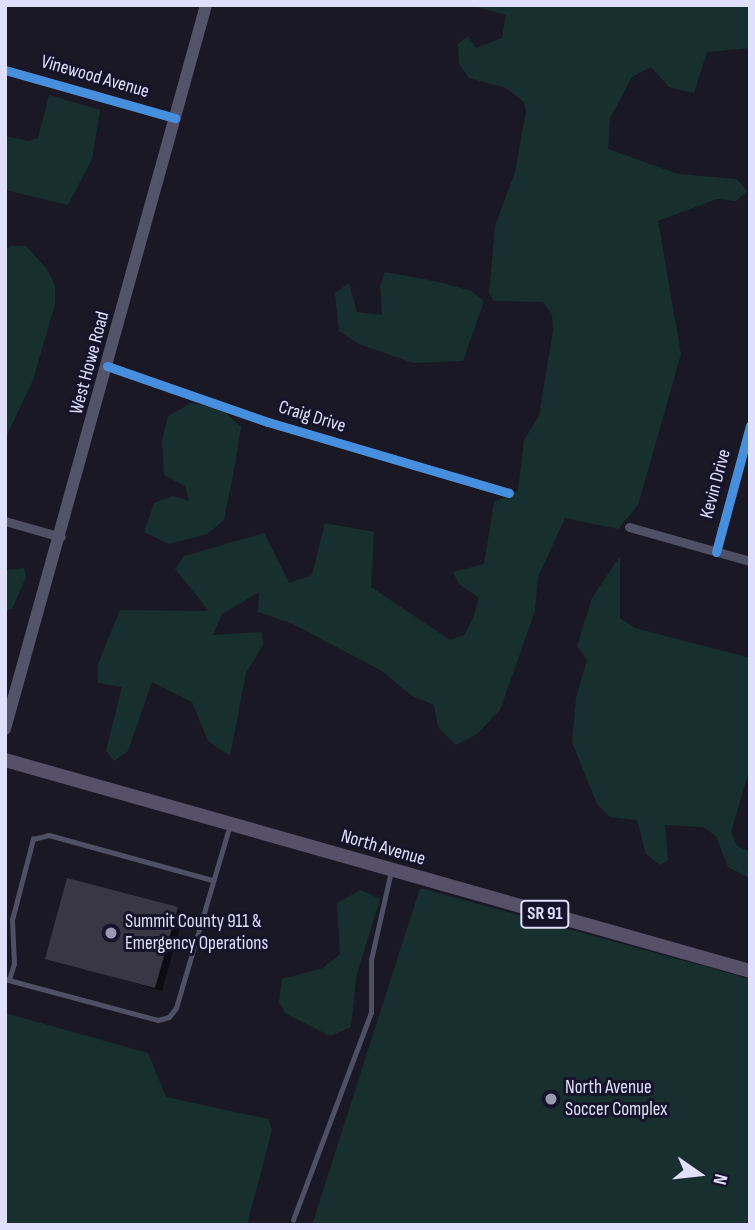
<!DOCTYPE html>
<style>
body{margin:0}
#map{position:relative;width:755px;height:1230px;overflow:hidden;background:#1a1825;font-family:"Sofia Sans Condensed",sans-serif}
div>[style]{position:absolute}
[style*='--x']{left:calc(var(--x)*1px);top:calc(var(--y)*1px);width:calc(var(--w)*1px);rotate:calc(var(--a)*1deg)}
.green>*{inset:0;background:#17302f}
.shadow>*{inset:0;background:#0007}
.building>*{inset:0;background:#393746}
.lane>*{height:4.5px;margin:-2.25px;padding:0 2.25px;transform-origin:2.25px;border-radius:2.25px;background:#4f4f65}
.street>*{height:9px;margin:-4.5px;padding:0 4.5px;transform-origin:4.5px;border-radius:4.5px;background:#4f4f65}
.secondary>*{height:12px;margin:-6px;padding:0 6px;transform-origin:6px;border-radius:6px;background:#53546a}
.primary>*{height:14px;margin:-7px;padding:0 7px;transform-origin:7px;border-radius:7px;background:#565068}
.cycleway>*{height:9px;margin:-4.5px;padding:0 4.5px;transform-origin:4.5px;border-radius:4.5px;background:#468fdf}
.dots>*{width:19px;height:19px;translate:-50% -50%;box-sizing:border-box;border:4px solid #16132a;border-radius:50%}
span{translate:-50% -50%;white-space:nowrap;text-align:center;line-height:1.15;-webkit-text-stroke:6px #16132a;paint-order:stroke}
.shield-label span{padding:2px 5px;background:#16132a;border:2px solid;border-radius:5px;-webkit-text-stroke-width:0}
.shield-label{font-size:18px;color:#e0dffc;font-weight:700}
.street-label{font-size:19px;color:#e0dffc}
.poi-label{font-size:19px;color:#e0dffc}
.left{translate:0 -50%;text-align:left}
.frame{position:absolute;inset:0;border:7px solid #e0dffc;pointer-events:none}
.north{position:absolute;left:664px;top:1139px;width:70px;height:70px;-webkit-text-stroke:5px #16132a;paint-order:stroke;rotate:104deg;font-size:19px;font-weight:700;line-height:28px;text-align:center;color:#e0dffc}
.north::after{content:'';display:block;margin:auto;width:24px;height:32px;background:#e0dffc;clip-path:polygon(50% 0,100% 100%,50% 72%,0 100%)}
</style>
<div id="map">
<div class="green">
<div style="clip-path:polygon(470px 5px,750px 5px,750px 48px,707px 52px,694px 93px,669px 87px,651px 67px,632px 77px,610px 118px,608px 149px,678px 174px,737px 179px,747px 191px,736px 201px,717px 199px,658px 221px,681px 354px,638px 505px,618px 529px,565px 518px,538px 577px,535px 611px,500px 710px,477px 734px,456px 745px,438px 727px,434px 705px,412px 696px,382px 671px,293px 624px,258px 612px,259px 592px,222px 614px,213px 635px,262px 632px,263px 645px,246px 673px,230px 756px,208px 741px,192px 702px,152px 682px,128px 751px,114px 761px,106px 751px,122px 687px,98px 683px,98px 664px,120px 610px,209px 611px,175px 569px,184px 556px,264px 533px,289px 583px,312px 575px,325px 523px,374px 532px,371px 587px,450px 640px,464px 635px,473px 618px,479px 598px,459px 584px,453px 572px,484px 564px,494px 502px,518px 491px,524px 440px,539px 416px,553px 331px,552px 314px,543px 302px,494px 301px,489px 293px,495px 226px,515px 172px,526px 112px,524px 102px,506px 88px,469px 78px,459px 64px,458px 44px,468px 36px,476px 48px,502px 38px,506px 15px)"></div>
<div style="clip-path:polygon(49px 95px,100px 110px,92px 159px,68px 205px,5px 190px,5px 136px,28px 141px,38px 138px)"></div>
<div style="clip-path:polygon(11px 246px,26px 246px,47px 269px,55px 286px,55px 304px,33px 380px,5px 439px,5px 249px)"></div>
<div style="clip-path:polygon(385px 272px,439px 282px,471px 291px,484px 301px,463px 361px,413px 363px,359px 344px,339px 331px,335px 293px,349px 283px,357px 312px,382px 315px,380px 286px)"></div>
<div style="clip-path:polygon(191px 403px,221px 409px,241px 427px,235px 465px,224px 520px,207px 534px,169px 544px,144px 532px,154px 503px,173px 496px,189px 501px,185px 486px,164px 475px,162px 441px,168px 416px)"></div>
<div style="clip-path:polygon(620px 556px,620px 618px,635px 628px,750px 658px,750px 767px,731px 832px,737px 846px,750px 852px,750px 878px,728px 867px,716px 836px,703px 827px,665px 825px,668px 860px,660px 865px,646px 854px,637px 820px,610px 817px,597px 804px,572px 742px,576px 698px,587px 660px,577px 646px,592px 598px)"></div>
<div style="clip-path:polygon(24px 568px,26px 577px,12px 609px,5px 610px,5px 570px)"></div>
<div style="clip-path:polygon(420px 888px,750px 979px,750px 1225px,312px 1225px)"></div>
<div style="clip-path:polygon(361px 890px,380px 899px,356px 977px,351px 1027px,330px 1036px,285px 1013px,279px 1002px,282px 979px,323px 968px,340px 954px,337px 903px)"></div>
<div style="clip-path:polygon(5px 1013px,148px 1053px,166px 1097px,268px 1119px,272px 1130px,247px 1225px,5px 1225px)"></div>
</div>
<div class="shadow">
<div style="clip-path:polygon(177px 909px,184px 913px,162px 991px,47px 958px)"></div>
</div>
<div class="building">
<div style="clip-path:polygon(67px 878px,178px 907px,155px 988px,45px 959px)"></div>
</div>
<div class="lane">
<div style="--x:5;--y:979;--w:158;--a:15"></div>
<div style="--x:158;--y:1020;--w:11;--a:-15"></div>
<div style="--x:169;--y:1017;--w:11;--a:-52"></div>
<div style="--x:176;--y:1008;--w:191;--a:-73.6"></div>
<div style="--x:9;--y:980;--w:17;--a:-73"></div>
<div style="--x:14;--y:964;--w:44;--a:-92.6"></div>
<div style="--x:12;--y:920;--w:84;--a:-75.5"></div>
<div style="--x:33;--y:839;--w:16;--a:-14"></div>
<div style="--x:49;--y:835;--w:169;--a:15.4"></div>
<div style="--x:293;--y:1220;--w:221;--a:-69.4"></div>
<div style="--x:371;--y:1013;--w:53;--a:-90"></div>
<div style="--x:371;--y:960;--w:91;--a:-77.3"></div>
</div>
<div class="street">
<div style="--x:5;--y:70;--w:177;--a:15.8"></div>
<div style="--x:107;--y:366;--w:170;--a:19.2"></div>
<div style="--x:268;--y:422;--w:251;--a:16.4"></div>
<div style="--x:5;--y:521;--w:58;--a:15.9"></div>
<div style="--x:629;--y:527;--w:126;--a:15.7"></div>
<div style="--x:716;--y:552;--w:131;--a:-74.9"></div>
</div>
<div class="secondary">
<div style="--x:5;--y:729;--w:751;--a:-74.48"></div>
</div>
<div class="primary">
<div style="--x:5;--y:760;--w:774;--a:15.81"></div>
</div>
<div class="cycleway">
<div style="--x:5;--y:70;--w:177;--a:15.8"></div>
<div style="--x:107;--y:366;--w:170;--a:19.2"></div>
<div style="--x:268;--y:422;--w:251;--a:16.4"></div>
<div style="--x:716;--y:552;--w:131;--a:-74.9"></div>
</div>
<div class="dots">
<div style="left:111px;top:933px;background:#9b99b1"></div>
<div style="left:551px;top:1099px;background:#9b99b1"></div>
</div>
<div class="shield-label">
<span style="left:545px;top:914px">SR 91</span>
</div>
<div class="street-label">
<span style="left:95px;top:77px;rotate:16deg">Vinewood Avenue</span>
<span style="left:90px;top:363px;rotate:-75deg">West Howe Road</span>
<span style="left:312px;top:417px;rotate:17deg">Craig Drive</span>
<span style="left:716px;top:484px;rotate:-75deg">Kevin Drive</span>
<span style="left:383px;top:848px;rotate:16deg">North Avenue</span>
</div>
<div class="poi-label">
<span class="left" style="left:125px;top:933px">Summit County 911 &amp;<br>Emergency Operations</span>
<span class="left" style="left:565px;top:1099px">North Avenue<br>Soccer Complex</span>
</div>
<div class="frame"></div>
<div class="north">N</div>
</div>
